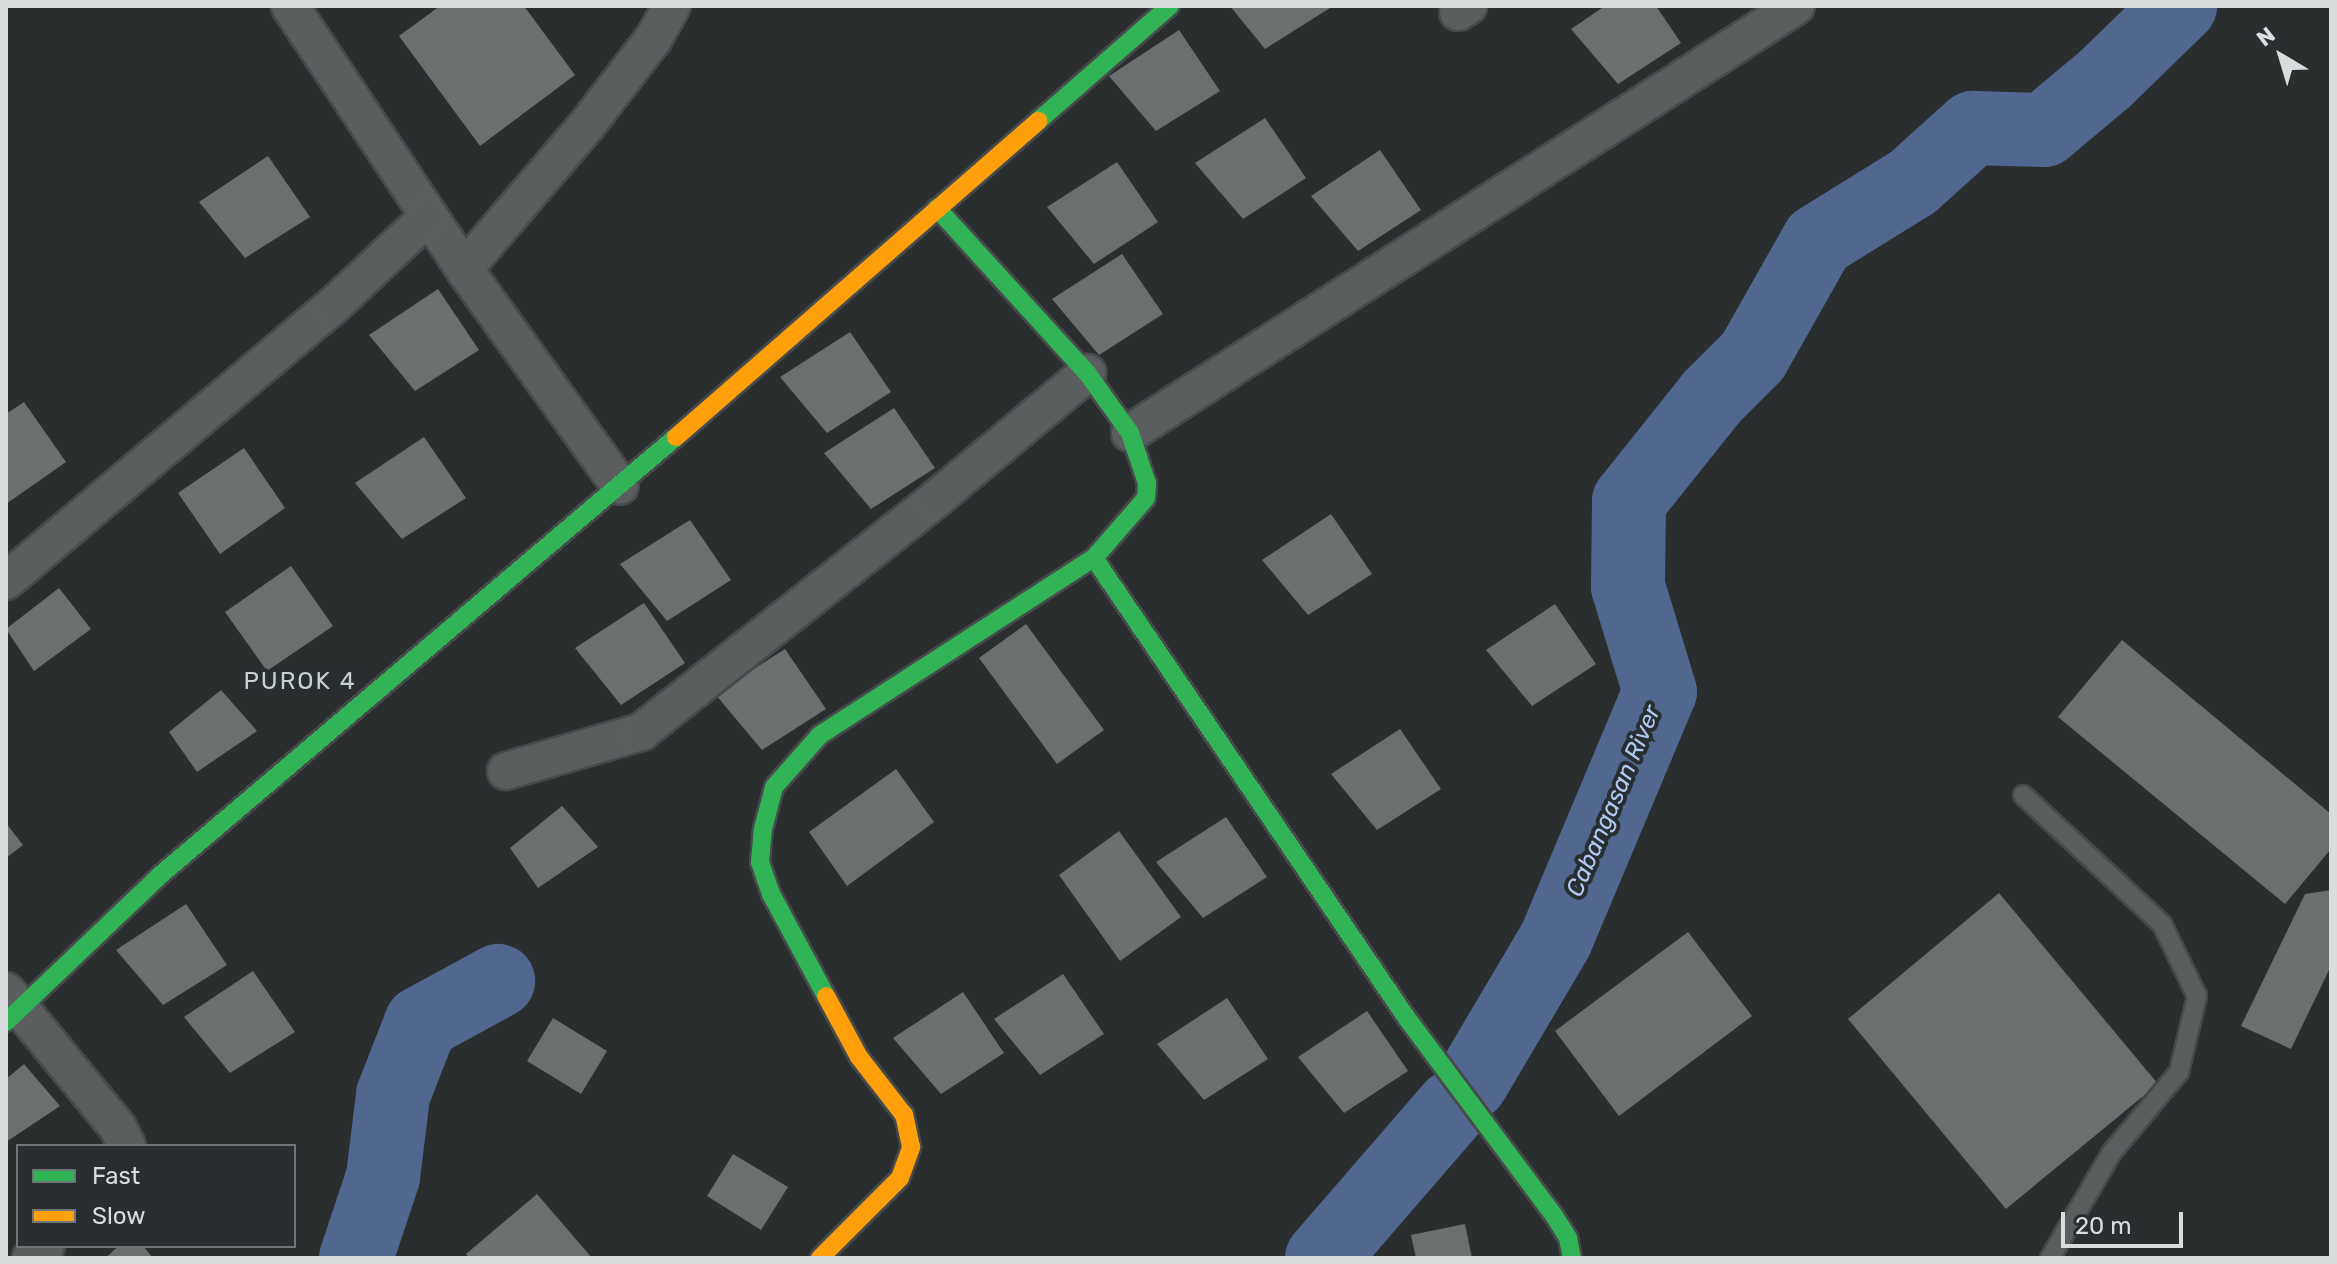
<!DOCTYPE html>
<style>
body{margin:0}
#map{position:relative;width:2337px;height:1264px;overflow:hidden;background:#2b2e2f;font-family:Rubik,sans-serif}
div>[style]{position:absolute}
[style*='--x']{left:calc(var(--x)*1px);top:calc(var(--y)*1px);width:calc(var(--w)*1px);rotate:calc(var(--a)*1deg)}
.river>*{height:74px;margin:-37px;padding:0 37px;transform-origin:37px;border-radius:37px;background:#516790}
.building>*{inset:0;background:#6c6f70}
.roads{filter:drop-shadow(2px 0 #474a4b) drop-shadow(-2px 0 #474a4b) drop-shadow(0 2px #474a4b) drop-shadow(0 -2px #474a4b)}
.lane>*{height:18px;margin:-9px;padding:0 9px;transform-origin:9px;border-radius:9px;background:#5b5e5f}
.street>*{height:36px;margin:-18px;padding:0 18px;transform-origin:18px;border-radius:18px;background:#5b5e5f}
.fast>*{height:18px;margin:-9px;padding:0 9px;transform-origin:9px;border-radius:9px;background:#30b455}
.slow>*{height:18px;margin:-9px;padding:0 9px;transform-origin:9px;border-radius:9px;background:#ff9f0a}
span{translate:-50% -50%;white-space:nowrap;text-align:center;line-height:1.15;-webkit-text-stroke:8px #292f31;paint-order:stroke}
.neighbourhood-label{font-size:24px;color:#c8d0d2;letter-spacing:2px}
.water-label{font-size:24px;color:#b1c8f2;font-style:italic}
.frame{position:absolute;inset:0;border:8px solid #d9ddde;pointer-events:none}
.legend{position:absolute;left:16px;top:1144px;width:280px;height:104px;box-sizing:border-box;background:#292f31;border:2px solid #6f7576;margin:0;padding:10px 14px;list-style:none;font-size:24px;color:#d9ddde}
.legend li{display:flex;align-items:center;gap:16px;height:40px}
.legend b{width:40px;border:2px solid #6f7576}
.north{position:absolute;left:2241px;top:16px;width:80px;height:80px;-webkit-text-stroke:6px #292f31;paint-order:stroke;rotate:322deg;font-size:22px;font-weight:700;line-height:32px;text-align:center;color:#d9ddde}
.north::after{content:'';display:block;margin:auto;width:28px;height:36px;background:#d9ddde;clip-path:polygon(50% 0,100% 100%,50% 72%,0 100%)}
.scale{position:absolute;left:2061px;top:1212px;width:122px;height:36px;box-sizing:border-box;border:4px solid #d9ddde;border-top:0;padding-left:10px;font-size:24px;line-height:28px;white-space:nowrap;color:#d9ddde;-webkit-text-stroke:6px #292f31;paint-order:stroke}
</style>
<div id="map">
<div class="river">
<div style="--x:1471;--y:1083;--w:167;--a:-59.4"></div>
<div style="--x:1556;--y:939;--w:268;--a:-67.2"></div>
<div style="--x:1660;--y:692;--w:110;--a:-106.9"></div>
<div style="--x:1628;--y:587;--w:86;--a:-89.3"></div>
<div style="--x:1629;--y:501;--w:133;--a:-51.4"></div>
<div style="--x:1712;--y:397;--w:58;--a:-45"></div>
<div style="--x:1753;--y:356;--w:132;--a:-60.5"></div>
<div style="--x:1818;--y:241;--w:112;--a:-31.8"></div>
<div style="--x:1913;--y:182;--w:81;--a:-42"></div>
<div style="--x:1973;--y:128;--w:71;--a:1.6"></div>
<div style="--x:2044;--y:130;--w:80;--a:-39.9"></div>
<div style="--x:2105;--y:79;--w:105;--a:-44.2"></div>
<div style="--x:356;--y:1258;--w:85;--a:-71.6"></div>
<div style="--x:383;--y:1177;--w:83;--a:-83"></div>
<div style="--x:393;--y:1095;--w:77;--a:-68.7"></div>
<div style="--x:421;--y:1023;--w:88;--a:-28.6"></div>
<div style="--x:1322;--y:1258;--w:200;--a:-49.1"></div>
</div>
<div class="building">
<div style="clip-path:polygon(440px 6px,524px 6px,575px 75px,480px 146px,399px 36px)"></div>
<div style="clip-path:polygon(1230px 6px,1328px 6px,1330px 8px,1265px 49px)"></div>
<div style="clip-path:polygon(1605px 6px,1656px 6px,1681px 43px,1618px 84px,1571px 29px)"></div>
<div style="clip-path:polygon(1179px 30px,1220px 91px,1156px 131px,1109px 76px)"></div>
<div style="clip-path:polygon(1265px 118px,1306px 178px,1243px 219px,1195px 163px)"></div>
<div style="clip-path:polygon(1380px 150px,1421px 210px,1358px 251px,1311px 196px)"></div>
<div style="clip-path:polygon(268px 156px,310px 217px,245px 258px,199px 202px)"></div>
<div style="clip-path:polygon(1117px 162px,1158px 222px,1094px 264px,1047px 207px)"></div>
<div style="clip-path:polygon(1122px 254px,1163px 314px,1099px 355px,1052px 299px)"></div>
<div style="clip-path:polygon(438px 289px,479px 350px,415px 391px,369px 335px)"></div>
<div style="clip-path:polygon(850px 332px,891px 392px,827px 433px,780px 377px)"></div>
<div style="clip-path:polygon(24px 402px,66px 462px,6px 504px,6px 414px)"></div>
<div style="clip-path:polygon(894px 408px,935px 468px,871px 509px,824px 453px)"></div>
<div style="clip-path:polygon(424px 437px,466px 498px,402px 539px,355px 483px)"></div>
<div style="clip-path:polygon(244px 448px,285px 508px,220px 554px,178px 493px)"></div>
<div style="clip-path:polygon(1331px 514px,1372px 574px,1308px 615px,1262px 560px)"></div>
<div style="clip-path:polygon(690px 520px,731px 580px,667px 621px,620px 564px)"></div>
<div style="clip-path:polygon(291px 566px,333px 626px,267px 671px,225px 612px)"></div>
<div style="clip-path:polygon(59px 588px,91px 629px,34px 671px,6px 629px)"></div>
<div style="clip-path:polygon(644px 603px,685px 663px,621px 705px,575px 648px)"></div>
<div style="clip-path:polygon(1555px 604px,1596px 664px,1532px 706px,1486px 650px)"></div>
<div style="clip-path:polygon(1026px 624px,1104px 730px,1057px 764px,979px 658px)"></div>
<div style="clip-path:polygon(2122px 640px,2331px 814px,2331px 849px,2285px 904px,2058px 717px)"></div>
<div style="clip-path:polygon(785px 649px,826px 709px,762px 750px,715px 694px)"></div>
<div style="clip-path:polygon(221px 690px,257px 731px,197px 772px,169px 732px)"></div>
<div style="clip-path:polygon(1400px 729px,1441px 789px,1377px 830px,1331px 774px)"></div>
<div style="clip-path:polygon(896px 769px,934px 822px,847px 886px,809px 832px)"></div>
<div style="clip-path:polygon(562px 806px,598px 847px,538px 888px,510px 848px)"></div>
<div style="clip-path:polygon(1226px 817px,1267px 877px,1203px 918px,1156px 862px)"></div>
<div style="clip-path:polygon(6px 823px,23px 845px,6px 858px)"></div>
<div style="clip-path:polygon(1119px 831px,1181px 917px,1120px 961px,1059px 875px)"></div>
<div style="clip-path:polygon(2331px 890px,2331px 966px,2291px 1049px,2241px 1026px,2305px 894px)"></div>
<div style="clip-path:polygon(1999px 893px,2158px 1084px,2006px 1209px,1848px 1019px)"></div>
<div style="clip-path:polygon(186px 904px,227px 965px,163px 1005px,116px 950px)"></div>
<div style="clip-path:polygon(1688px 932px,1752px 1016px,1619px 1116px,1555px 1031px)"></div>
<div style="clip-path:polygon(253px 971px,295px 1032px,230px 1073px,184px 1017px)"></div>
<div style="clip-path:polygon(1063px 974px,1104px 1034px,1040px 1075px,994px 1019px)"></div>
<div style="clip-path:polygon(963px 992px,1004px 1053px,941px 1094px,893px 1038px)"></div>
<div style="clip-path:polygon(1227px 998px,1268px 1059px,1204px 1100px,1157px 1044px)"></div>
<div style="clip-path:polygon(1367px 1011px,1408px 1071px,1344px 1113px,1298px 1057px)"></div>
<div style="clip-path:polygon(553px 1018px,607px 1051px,581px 1094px,527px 1061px)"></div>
<div style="clip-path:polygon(24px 1064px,60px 1106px,6px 1142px,6px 1079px)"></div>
<div style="clip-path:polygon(733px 1154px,788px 1187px,761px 1230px,707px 1196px)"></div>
<div style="clip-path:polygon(537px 1194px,592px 1258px,469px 1258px,466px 1254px)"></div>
<div style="clip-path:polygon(1465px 1224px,1472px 1258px,1416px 1258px,1411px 1235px)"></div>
<div style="clip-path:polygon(119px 1246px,143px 1246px,153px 1258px,105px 1258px)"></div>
</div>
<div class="roads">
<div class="lane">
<div style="--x:2023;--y:795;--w:190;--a:42.9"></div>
<div style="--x:2162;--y:924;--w:80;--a:64.1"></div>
<div style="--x:2197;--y:996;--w:78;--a:103.3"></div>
<div style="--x:2179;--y:1072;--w:104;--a:129.9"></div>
<div style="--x:2112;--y:1152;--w:123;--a:120.3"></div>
</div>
<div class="street">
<div style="--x:290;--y:6;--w:315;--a:56.5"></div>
<div style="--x:464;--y:269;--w:267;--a:54.3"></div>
<div style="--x:1458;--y:12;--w:12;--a:-31"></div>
<div style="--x:464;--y:269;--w:189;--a:-49.5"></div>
<div style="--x:587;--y:125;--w:110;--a:-52.4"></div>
<div style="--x:654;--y:38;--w:37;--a:-61"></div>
<div style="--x:1130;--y:433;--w:791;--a:-32.67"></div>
<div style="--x:6;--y:581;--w:429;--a:-40.1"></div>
<div style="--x:334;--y:305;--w:130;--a:-43.1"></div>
<div style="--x:506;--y:771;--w:141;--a:-16.1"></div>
<div style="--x:641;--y:732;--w:376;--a:-38.3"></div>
<div style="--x:936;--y:499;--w:197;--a:-39.8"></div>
<div style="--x:6;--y:991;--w:177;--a:50.7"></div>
<div style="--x:118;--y:1128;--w:20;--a:63"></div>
<div style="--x:31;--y:1258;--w:19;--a:-39"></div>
</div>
<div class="fast">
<div style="--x:1038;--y:121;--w:175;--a:-41.1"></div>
<div style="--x:1094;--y:558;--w:555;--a:55.79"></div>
<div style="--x:1406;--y:1017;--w:249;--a:53.3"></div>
<div style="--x:1555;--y:1217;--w:25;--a:58"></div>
<div style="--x:1568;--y:1238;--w:20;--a:79"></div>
<div style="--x:826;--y:996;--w:116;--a:-118.3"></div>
<div style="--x:771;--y:894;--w:34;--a:-109"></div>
<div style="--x:760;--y:862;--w:33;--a:-85"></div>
<div style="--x:763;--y:829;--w:43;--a:-75.3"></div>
<div style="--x:774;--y:787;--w:69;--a:-48.5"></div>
<div style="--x:820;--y:735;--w:326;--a:-32.9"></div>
<div style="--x:1094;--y:558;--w:79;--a:-49.1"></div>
<div style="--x:1146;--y:498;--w:15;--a:-86"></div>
<div style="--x:1147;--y:483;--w:53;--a:-108.8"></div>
<div style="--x:1130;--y:433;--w:74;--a:-125.6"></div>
<div style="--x:1087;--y:373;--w:223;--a:-132.3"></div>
<div style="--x:6;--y:1022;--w:210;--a:-43.6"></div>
<div style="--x:158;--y:877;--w:680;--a:-40.35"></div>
</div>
<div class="slow">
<div style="--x:676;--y:437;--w:481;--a:-41.1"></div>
<div style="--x:820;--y:1258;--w:113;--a:-45"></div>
<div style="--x:900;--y:1178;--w:33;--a:-70"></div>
<div style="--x:911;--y:1147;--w:33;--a:-102"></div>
<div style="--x:904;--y:1115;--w:73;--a:-127.8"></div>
<div style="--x:859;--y:1057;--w:69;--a:-118.4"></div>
</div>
</div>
<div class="neighbourhood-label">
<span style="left:300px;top:682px">PUROK 4</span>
</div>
<div class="water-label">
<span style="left:1614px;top:801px;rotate:-67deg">Cabangasan River</span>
</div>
<div class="frame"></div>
<ul class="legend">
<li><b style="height:10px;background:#30b455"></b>Fast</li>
<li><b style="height:10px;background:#ff9f0a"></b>Slow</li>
</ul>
<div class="north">N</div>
<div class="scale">20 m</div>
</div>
